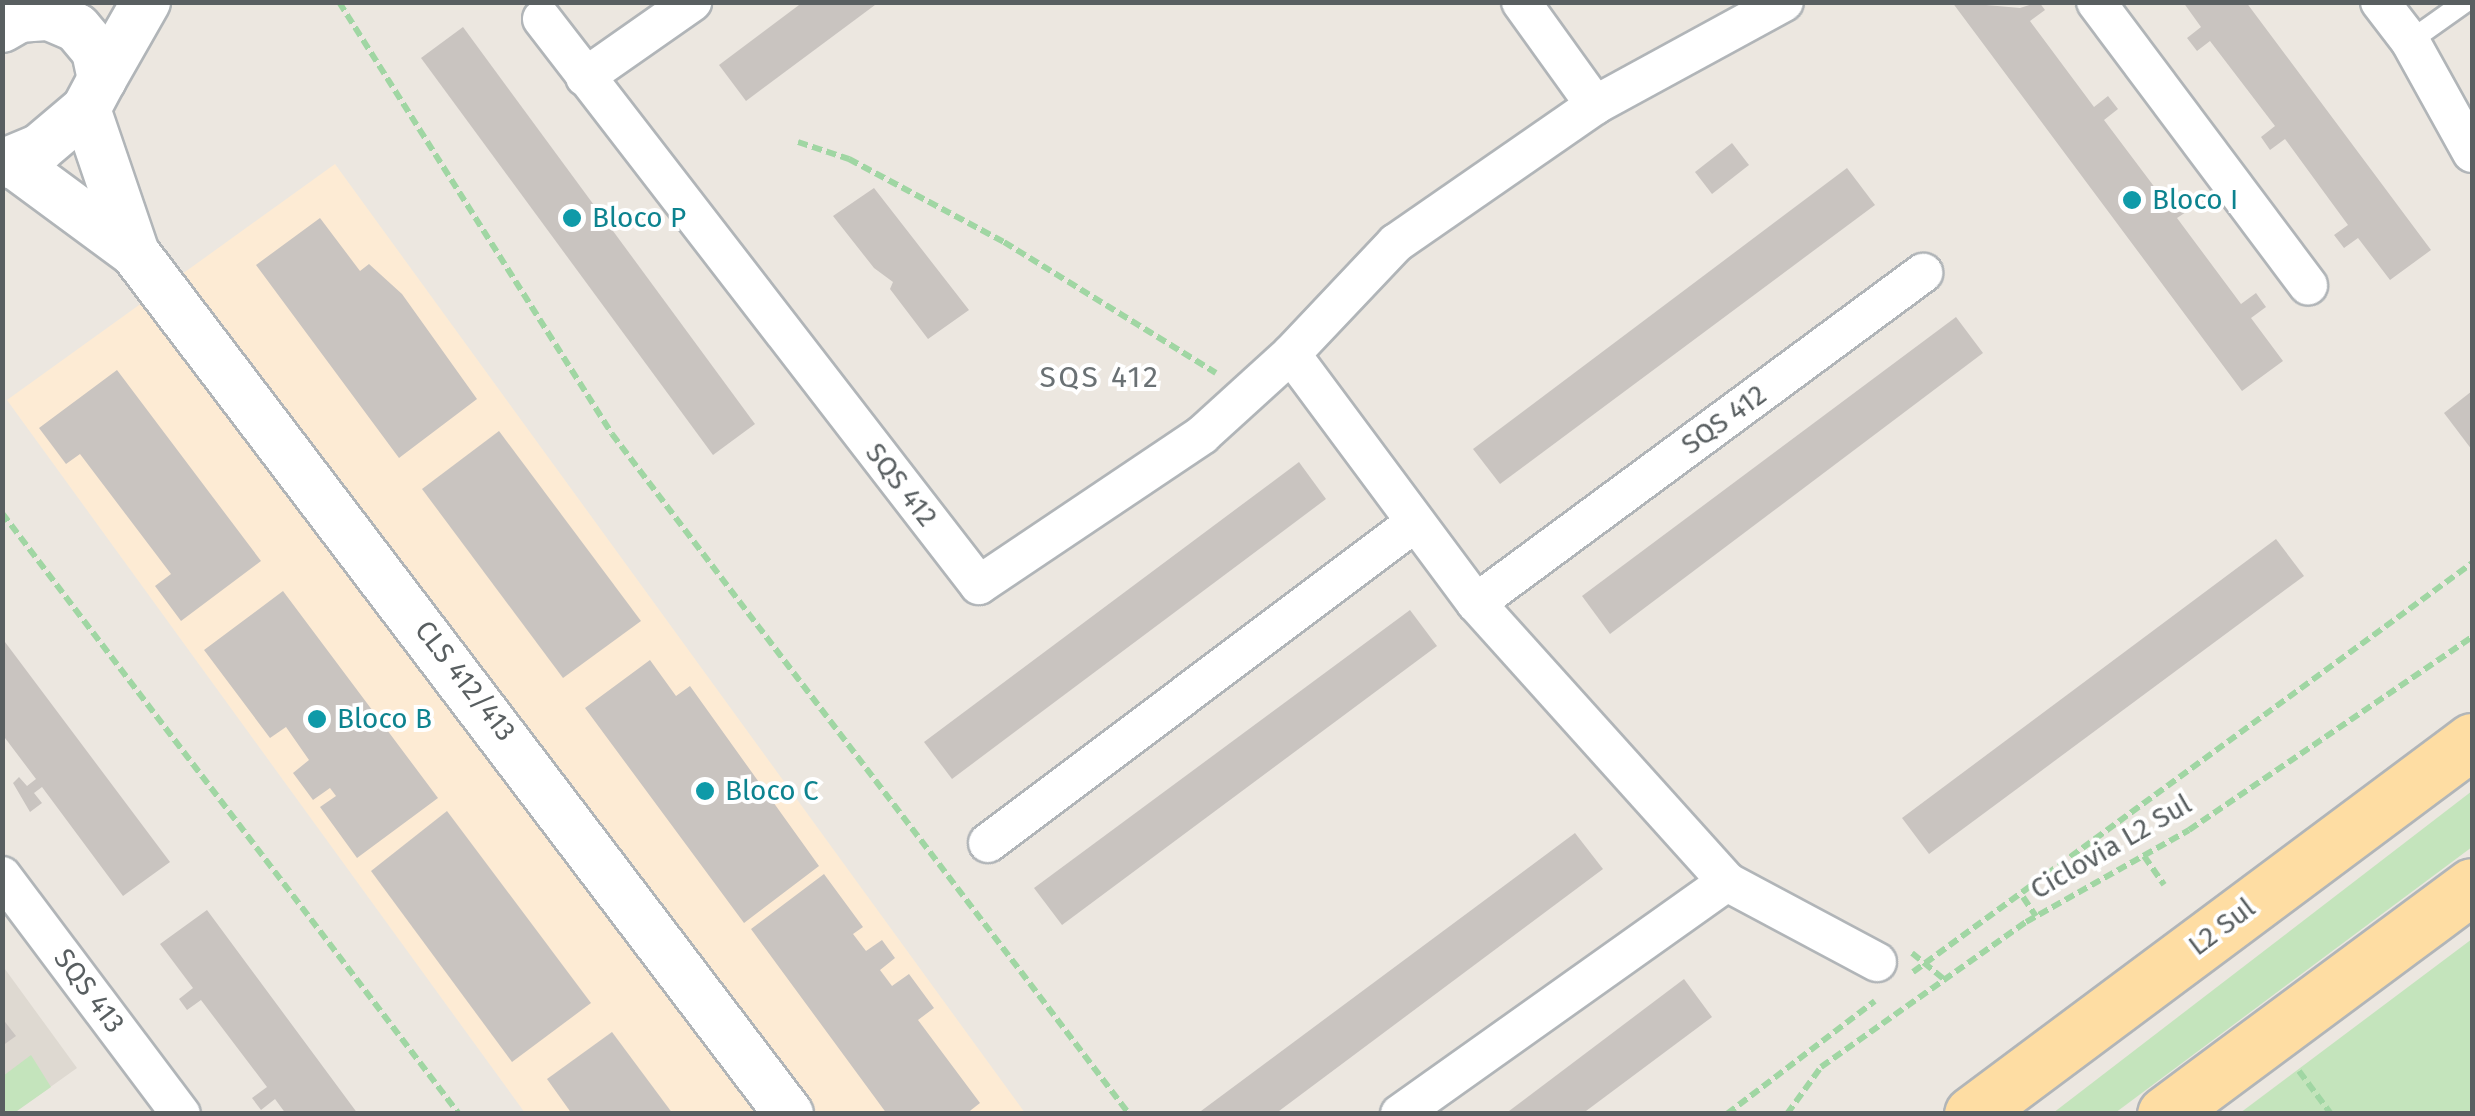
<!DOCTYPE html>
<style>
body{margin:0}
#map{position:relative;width:2475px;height:1116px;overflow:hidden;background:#ece7e0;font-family:"Fira Sans",sans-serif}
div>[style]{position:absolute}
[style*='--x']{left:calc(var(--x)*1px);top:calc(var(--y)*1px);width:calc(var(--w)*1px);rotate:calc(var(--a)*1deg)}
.commercial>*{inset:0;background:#fdebd4}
.education>*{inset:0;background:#ded9d1}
.green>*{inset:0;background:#c4e4bc}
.building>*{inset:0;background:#c9c4c0}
.path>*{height:6px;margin-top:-3px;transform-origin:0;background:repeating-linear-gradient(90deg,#a0d6a3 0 10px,transparent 0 15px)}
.roads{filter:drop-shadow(2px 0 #b1b5b8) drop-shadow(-2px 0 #b1b5b8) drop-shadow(0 2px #b1b5b8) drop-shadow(0 -2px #b1b5b8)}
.service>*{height:20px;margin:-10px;padding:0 10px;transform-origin:10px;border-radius:10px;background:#fff}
.minor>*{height:38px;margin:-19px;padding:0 19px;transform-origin:19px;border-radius:19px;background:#fff}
.tertiary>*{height:48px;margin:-24px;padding:0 24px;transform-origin:24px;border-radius:24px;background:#fff}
.primary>*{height:55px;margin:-27.5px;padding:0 27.5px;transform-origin:27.5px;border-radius:27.5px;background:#fedda3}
.dots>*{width:28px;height:28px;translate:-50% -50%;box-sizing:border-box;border:5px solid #fff;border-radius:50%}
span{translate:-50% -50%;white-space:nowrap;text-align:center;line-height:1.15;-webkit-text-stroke:8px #fff;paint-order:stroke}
.culture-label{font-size:28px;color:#0d838f}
.left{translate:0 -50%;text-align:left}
.street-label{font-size:28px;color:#595f61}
.neighbourhood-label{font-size:30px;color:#6a7174;letter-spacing:2.5px}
.frame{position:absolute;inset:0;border:5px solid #595f61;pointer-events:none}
</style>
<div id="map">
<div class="commercial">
<div style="clip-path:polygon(335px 164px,1025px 1113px,525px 1113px,7px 400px)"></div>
</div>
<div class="education">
<div style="clip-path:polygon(2px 965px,77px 1068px,14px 1113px,3px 1113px)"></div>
</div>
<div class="green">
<div style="clip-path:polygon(2472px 791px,2472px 847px,2115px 1113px,2053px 1113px)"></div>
<div style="clip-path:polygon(2472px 939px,2472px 1113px,2240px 1113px)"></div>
<div style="clip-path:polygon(31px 1055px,51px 1087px,14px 1113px,3px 1113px,3px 1076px)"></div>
</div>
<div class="building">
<div style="clip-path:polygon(803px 2px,879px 2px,746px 101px,719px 65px)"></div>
<div style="clip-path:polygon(1952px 2px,2020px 8px,2039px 2px,2045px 10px,2030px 21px,2094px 107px,2108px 96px,2118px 109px,2104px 120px,2168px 205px,2182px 195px,2192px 208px,2177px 218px,2241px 304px,2256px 293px,2266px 307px,2251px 318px,2283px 361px,2242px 391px)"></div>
<div style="clip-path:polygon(2183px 2px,2246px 2px,2431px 250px,2390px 280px,2358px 238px,2344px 248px,2334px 235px,2348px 225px,2285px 139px,2270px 150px,2261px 137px,2275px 126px,2210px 41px,2197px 51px,2187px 38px,2201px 27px)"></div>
<div style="clip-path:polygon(463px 27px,755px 424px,713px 455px,421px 58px)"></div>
<div style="clip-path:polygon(1732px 143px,1749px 165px,1712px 194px,1695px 172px)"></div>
<div style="clip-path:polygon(1847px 168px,1875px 205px,1500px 484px,1473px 449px)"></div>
<div style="clip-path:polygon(874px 188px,969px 310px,928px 339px,890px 289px,893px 282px,874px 268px,833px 216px)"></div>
<div style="clip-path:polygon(320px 218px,360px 271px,369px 264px,402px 294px,477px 399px,399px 458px,256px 265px)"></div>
<div style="clip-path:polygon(1956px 317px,1983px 353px,1610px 634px,1582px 596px)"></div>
<div style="clip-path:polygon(117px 370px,261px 561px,181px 621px,155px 586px,171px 574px,80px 454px,66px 464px,39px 428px)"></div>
<div style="clip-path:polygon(2472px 391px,2472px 450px,2444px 413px)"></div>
<div style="clip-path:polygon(499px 431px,641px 621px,563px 678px,422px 489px)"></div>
<div style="clip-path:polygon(1299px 462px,1326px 499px,952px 779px,924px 742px)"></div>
<div style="clip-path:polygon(2276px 539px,2304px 576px,1929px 854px,1902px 818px)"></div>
<div style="clip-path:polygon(283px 591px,438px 798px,357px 858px,320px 807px,336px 796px,330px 788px,313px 800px,293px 773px,309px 760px,286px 727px,270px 738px,204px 650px)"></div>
<div style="clip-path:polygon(1410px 610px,1437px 646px,1062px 925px,1034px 888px)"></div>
<div style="clip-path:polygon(2px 638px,170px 862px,123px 896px,42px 787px,34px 793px,42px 803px,30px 812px,13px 783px,19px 777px,27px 786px,36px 779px,2px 734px)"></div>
<div style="clip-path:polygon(650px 660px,676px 696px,690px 686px,819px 866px,744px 923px,585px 708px)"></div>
<div style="clip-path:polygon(447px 811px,591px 1003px,512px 1062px,371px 871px)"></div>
<div style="clip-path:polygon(1575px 833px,1603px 869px,1275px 1114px,1201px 1111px)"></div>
<div style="clip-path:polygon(824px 874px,863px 927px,853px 934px,866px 951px,882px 940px,895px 958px,880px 970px,892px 986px,909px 974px,934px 1008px,918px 1020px,980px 1103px,966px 1114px,887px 1114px,751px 929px)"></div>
<div style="clip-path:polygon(207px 910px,358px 1114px,286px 1114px,275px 1099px,261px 1110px,252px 1098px,267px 1087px,201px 1000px,187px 1010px,179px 999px,193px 988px,160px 944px)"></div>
<div style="clip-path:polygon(1684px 979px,1712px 1017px,1582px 1114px,1505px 1114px)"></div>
<div style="clip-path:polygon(2px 1018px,16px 1036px,2px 1046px)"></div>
<div style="clip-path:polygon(612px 1032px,673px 1114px,572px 1114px,547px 1079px)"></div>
</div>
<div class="path">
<div style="--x:339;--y:2;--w:511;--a:57.71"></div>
<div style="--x:612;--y:434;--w:854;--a:52.75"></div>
<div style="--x:798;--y:142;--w:54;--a:18.4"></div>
<div style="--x:849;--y:159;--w:176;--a:28.2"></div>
<div style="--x:1004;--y:242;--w:249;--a:31.7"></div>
<div style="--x:2;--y:513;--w:755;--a:52.75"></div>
<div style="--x:2144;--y:856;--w:35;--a:55"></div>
<div style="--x:2023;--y:897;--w:23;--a:56"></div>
<div style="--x:1912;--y:953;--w:43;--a:39.3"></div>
<div style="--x:1913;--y:972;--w:693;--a:-36.19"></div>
<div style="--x:2299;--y:1071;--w:54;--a:53.3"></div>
<div style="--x:1727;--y:1114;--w:186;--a:-37.4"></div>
<div style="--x:1787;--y:1114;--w:58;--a:-54.1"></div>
<div style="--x:1821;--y:1067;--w:251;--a:-35.3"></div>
<div style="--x:2026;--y:922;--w:187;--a:-29.4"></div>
<div style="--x:2189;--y:830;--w:343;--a:-34.3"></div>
</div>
<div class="roads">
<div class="service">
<div style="--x:2410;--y:41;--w:67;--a:-35.3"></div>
</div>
<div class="minor">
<div style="--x:1521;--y:2;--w:127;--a:54.3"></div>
<div style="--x:2096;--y:2;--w:354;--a:53.2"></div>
<div style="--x:2380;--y:2;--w:49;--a:52.4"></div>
<div style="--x:2410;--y:41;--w:128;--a:61"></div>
<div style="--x:542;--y:19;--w:715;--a:52.33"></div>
<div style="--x:979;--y:585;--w:269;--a:-33.9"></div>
<div style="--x:1202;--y:435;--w:120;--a:-42.3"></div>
<div style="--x:1291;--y:354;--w:153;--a:-46.6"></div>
<div style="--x:1396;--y:243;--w:242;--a:-34.7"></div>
<div style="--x:1595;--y:105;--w:215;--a:-28.6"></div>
<div style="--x:585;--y:77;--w:131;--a:-35"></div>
<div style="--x:1291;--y:354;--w:310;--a:53.4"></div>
<div style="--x:1476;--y:603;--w:375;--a:48"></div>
<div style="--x:1727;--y:882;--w:170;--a:28.1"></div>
<div style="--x:1476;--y:603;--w:556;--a:-36.44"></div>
<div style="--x:988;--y:843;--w:531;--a:-36.89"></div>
<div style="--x:2;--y:876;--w:298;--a:53.1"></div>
<div style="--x:1400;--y:1114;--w:401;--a:-35.4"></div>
</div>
<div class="tertiary">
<div style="--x:2;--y:28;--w:20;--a:-30"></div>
<div style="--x:19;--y:18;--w:30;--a:-4"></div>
<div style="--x:49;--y:16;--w:30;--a:23"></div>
<div style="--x:77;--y:28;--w:30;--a:50"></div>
<div style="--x:96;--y:51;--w:29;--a:78"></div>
<div style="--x:102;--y:79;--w:34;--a:118"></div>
<div style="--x:86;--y:109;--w:60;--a:139.7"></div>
<div style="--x:40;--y:148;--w:41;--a:157.2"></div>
<div style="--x:102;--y:79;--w:89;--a:-60.3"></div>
<div style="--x:86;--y:109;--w:152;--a:71.2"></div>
<div style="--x:13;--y:163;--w:152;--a:36.4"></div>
<div style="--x:135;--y:253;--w:1081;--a:52.78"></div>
</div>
<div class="primary">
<div style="--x:1972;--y:1114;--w:624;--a:-36.72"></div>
<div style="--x:2165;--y:1114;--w:382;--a:-36.6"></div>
</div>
</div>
<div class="dots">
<div style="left:2132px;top:200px;background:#0f9aa8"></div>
<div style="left:572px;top:218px;background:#0f9aa8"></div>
<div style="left:317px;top:719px;background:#0f9aa8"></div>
<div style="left:705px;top:791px;background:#0f9aa8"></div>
</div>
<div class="culture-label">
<span class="left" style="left:2152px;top:200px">Bloco I</span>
<span class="left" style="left:592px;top:218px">Bloco P</span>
<span class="left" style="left:337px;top:719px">Bloco B</span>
<span class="left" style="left:725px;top:791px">Bloco C</span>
</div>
<div class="street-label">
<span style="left:1724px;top:420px;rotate:-36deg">SQS 412</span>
<span style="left:901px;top:485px;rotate:52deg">SQS 412</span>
<span style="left:465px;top:681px;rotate:52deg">CLS 412/413</span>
<span style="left:2111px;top:847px;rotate:-30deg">Ciclovia L2 Sul</span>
<span style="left:2222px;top:927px;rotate:-37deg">L2 Sul</span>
<span style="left:89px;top:991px;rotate:53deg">SQS 413</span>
</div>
<div class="neighbourhood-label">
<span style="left:1100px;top:377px">SQS 412</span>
</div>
<div class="frame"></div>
</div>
